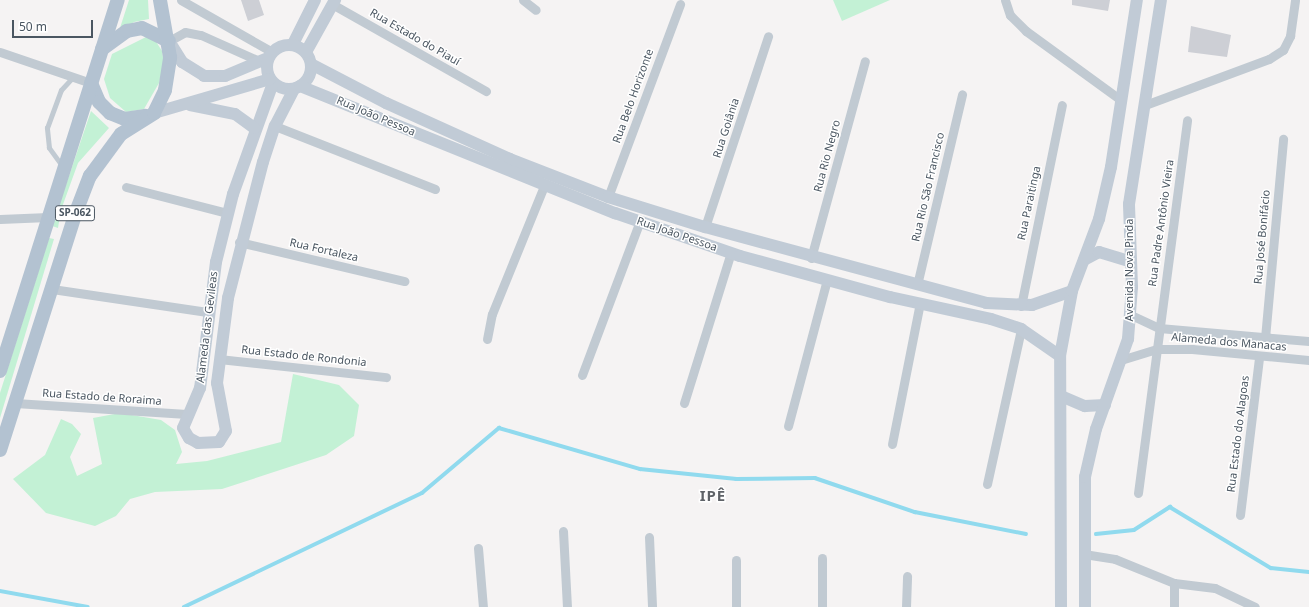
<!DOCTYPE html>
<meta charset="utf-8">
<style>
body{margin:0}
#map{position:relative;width:1309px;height:607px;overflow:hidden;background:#f5f3f3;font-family:"Noto Sans",sans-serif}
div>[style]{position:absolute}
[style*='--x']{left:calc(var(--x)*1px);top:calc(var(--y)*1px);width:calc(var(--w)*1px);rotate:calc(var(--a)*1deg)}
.green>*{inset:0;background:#c3f1d5}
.stream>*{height:3.5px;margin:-1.75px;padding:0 1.75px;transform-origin:1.75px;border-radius:1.75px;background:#90daee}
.building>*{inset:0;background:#cdcfd5}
.lane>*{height:4.5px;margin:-2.25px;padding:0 2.25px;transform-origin:2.25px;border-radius:2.25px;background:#c1cad2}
.street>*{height:9px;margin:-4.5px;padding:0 4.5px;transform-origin:4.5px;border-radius:4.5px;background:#c1cad2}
.secondary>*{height:12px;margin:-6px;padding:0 6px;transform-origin:6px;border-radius:6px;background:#c1cbd6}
.secondary>.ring{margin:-6px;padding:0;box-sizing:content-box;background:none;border:12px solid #c1cbd6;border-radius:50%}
.primary>*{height:14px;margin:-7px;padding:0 7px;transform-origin:7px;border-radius:7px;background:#b3c2d1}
span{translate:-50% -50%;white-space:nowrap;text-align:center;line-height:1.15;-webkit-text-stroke:3px #fff;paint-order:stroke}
.shield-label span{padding:1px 3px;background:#fff;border:1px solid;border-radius:3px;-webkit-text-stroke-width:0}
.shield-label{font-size:10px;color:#4a5661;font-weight:700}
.street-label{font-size:11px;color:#4a5661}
.district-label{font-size:15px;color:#5f6368;font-weight:700;letter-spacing:1px}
.scale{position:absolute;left:12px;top:20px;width:81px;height:18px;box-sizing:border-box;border:2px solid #4a5661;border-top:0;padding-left:5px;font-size:12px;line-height:14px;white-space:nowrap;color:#4a5661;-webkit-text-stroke:3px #fff;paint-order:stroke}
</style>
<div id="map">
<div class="green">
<div style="clip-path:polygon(129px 0,148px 0,149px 19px,134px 22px,119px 31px)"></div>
<div style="clip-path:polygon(833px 0,890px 0,842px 21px)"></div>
<div style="clip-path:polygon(146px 37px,155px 40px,162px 51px,164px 64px,159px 83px,144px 109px,126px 112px,110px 98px,104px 79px,112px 54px)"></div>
<div style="clip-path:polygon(91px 111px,109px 128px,78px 163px,61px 210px,58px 228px,52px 226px)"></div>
<div style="clip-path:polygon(49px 238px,54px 239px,0 418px,0 393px)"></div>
<div style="clip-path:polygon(293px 374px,339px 385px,359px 405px,354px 436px,326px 455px,222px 489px,155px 492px,130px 499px,116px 516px,95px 526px,46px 513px,13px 479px,45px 455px,61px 419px,72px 424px,81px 434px,70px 457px,77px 476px,102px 464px,93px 418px,120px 413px,161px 420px,175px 430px,182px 452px,176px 464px,207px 461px,281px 442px)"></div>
</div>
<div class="stream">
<div style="--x:1096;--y:534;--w:38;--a:-6"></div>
<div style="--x:1134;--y:530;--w:43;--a:-32.6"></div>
<div style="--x:1170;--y:507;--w:118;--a:31.1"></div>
<div style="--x:1271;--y:568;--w:38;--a:6"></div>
<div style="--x:0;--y:591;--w:89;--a:10.3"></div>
<div style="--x:184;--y:607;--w:264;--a:-25.6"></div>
<div style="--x:422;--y:493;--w:101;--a:-40.2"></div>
<div style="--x:499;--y:428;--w:147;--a:16.2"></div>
<div style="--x:640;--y:469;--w:97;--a:5.9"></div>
<div style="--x:736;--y:479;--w:79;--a:-0.7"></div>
<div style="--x:815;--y:478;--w:106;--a:18.8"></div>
<div style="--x:915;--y:512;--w:113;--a:11.2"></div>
</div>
<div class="building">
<div style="clip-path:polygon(241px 0,259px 0,264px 15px,248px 21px)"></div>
<div style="clip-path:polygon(1072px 0,1110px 0,1108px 11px,1072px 5px)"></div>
<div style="clip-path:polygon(1191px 26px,1231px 35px,1227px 57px,1188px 52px)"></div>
</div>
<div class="lane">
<div style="--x:62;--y:166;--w:22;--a:-126"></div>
<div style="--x:49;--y:148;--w:20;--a:-96"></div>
<div style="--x:47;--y:128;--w:40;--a:-69.8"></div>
<div style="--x:61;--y:90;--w:18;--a:-47"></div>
</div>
<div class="street">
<div style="--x:181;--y:0;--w:105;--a:29.7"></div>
<div style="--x:523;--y:0;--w:16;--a:38"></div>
<div style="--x:1005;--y:0;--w:16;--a:72"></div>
<div style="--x:1010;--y:15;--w:23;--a:45"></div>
<div style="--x:1026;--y:31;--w:117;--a:36"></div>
<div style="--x:332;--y:4;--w:177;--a:29.5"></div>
<div style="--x:169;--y:41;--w:18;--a:-29"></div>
<div style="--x:185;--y:32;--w:16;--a:11"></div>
<div style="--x:201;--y:35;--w:64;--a:24.1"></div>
<div style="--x:0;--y:52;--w:96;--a:18.8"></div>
<div style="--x:1145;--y:105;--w:132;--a:-20.4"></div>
<div style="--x:1269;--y:59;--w:17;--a:-33"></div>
<div style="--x:1283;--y:50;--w:16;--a:-63"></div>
<div style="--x:1290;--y:36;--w:36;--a:-82"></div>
<div style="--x:275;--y:126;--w:172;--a:21.5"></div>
<div style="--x:126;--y:187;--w:104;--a:14.4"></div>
<div style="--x:608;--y:197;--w:206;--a:-69.5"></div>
<div style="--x:0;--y:219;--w:48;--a:-2.4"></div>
<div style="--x:705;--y:227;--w:201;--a:-71.7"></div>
<div style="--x:239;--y:242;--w:170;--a:13.3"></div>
<div style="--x:811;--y:258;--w:204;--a:-74.7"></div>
<div style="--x:917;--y:285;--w:196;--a:-76.7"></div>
<div style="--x:52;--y:289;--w:157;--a:8.4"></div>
<div style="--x:1021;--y:306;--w:205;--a:-78.5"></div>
<div style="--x:1131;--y:315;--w:31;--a:25"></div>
<div style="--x:1159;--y:328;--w:151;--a:5"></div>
<div style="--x:1265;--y:338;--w:200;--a:-84.8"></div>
<div style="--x:487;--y:339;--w:25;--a:-79"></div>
<div style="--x:492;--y:314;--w:138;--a:-67.9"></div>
<div style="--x:219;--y:359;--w:168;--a:6.2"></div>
<div style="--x:1124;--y:359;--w:34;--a:-17"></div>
<div style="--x:1157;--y:349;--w:35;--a:0"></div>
<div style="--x:1192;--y:349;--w:118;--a:5.4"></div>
<div style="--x:582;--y:375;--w:165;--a:-69.4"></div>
<div style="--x:15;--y:403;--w:172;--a:3.7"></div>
<div style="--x:684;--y:403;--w:158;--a:-72.7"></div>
<div style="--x:788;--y:426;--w:152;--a:-75.1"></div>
<div style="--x:892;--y:444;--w:144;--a:-78.8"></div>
<div style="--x:987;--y:484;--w:159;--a:-77.6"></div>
<div style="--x:1138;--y:493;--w:376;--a:-82.5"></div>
<div style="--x:1240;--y:515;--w:159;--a:-83.1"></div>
<div style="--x:563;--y:531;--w:76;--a:87"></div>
<div style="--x:649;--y:537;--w:70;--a:87.5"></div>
<div style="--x:478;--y:548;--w:59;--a:85.2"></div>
<div style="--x:1084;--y:554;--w:31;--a:9"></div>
<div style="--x:1115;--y:559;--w:64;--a:22.1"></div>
<div style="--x:1174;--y:583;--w:41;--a:7"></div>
<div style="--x:1215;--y:588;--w:44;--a:25.4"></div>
<div style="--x:1174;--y:583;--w:24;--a:90"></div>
<div style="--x:736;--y:607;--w:47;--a:-90"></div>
<div style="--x:822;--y:607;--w:49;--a:-90"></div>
<div style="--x:906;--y:607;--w:31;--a:-88"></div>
</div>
<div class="secondary">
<div style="--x:169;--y:41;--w:25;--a:58"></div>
<div style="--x:182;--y:62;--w:26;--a:32"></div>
<div style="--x:204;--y:76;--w:21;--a:0"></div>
<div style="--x:225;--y:76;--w:47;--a:-22.7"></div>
<div style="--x:293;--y:44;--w:49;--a:-63.4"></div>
<div class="ring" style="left:267px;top:45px;width:32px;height:32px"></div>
<div style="--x:306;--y:52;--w:60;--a:-60.9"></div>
<div style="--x:311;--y:64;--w:85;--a:27.5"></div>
<div style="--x:386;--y:103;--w:136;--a:24.3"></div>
<div style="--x:510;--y:159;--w:105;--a:21.2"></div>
<div style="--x:608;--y:197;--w:102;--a:17.2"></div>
<div style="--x:705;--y:227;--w:291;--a:15.1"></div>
<div style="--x:986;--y:303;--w:46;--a:2.5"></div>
<div style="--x:1032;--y:305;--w:42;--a:-19.3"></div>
<div style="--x:273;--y:83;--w:118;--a:109.8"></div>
<div style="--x:233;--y:194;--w:70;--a:104"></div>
<div style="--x:216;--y:262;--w:127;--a:97.2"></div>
<div style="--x:200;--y:388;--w:43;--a:113"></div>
<div style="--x:183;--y:428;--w:12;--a:59"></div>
<div style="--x:189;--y:438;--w:10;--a:29"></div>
<div style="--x:198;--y:443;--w:21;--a:-3"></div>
<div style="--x:219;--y:442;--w:13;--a:-58"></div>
<div style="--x:226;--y:431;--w:49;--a:-100.6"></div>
<div style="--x:217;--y:383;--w:86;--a:-82.6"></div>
<div style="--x:228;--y:298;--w:140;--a:-75.6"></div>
<div style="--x:263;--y:162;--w:38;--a:-72"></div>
<div style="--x:275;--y:126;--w:42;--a:-62.8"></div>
<div style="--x:300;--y:86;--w:340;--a:22"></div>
<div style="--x:615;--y:213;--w:132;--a:19"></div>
<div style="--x:740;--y:256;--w:156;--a:15.3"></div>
<div style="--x:890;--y:297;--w:103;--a:12.3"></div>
<div style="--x:991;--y:319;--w:32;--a:18"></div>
<div style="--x:1021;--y:329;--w:47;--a:34.7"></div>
<div style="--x:190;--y:105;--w:46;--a:11.3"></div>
<div style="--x:235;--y:114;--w:24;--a:36"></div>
<div style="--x:154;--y:113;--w:121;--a:-16.3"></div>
<div style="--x:1084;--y:260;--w:17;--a:-28"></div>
<div style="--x:1099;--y:252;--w:31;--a:17"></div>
<div style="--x:1061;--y:396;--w:26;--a:23"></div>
<div style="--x:1085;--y:406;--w:20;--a:-3"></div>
<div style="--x:1061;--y:607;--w:251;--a:-90.2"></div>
<div style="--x:1060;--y:356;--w:66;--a:-79.5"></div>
<div style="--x:1072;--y:291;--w:77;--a:-69.4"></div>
<div style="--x:1099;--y:219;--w:53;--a:-77"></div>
<div style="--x:1111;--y:167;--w:169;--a:-81.2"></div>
<div style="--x:1085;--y:607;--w:130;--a:-90"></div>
<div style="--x:1085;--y:477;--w:49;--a:-77.1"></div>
<div style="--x:1096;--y:429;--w:96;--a:-70.4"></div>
<div style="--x:1128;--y:339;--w:52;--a:-85.6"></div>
<div style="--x:1132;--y:287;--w:83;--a:-92.1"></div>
<div style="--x:1129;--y:204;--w:206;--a:-81.1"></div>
</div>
<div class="primary">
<div style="--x:102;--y:49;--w:31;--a:-36"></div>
<div style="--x:127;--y:31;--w:15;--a:-11"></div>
<div style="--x:142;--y:28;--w:30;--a:26"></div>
<div style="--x:91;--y:83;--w:21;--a:67"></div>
<div style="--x:99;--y:102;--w:16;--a:45"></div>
<div style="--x:110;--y:113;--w:16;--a:22"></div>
<div style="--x:125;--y:119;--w:20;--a:-9"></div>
<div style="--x:0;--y:371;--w:389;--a:-72.4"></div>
<div style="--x:0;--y:450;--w:250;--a:-72.3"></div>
<div style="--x:76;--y:212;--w:39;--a:-69"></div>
<div style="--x:90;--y:176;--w:52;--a:-53.6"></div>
<div style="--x:121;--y:134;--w:39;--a:-32"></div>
<div style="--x:154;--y:113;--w:25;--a:-64"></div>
<div style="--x:165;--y:90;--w:33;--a:-81"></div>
<div style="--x:170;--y:57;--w:58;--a:-100"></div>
</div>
<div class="shield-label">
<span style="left:75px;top:213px">SP-062</span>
</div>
<div class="street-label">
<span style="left:415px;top:37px;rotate:30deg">Rua Estado do Piauí</span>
<span style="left:633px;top:96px;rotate:-70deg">Rua Belo Horizonte</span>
<span style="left:376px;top:116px;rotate:23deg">Rua João Pessoa</span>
<span style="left:726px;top:128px;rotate:-72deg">Rua Goiânia</span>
<span style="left:827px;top:156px;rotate:-75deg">Rua Rio Negro</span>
<span style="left:928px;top:187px;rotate:-77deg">Rua Rio São Francisco</span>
<span style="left:1029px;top:203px;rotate:-78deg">Rua Paraitinga</span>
<span style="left:1161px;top:223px;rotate:-82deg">Rua Padre Antônio Vieira</span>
<span style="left:677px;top:234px;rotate:19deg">Rua João Pessoa</span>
<span style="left:1262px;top:237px;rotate:-85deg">Rua José Bonifácio</span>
<span style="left:324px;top:250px;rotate:13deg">Rua Fortaleza</span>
<span style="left:1129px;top:270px;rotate:-90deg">Avenida Nova Pinda</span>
<span style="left:207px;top:327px;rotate:-83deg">Alameda das Gevileas</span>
<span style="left:1229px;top:342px;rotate:5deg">Alameda dos Manacas</span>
<span style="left:304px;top:356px;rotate:6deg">Rua Estado de Rondonia</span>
<span style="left:102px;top:397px;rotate:4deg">Rua Estado de Roraima</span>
<span style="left:1238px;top:434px;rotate:-83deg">Rua Estado do Alagoas</span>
</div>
<div class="district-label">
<span style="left:713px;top:496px">IPÊ</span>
</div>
<div class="scale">50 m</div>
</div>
